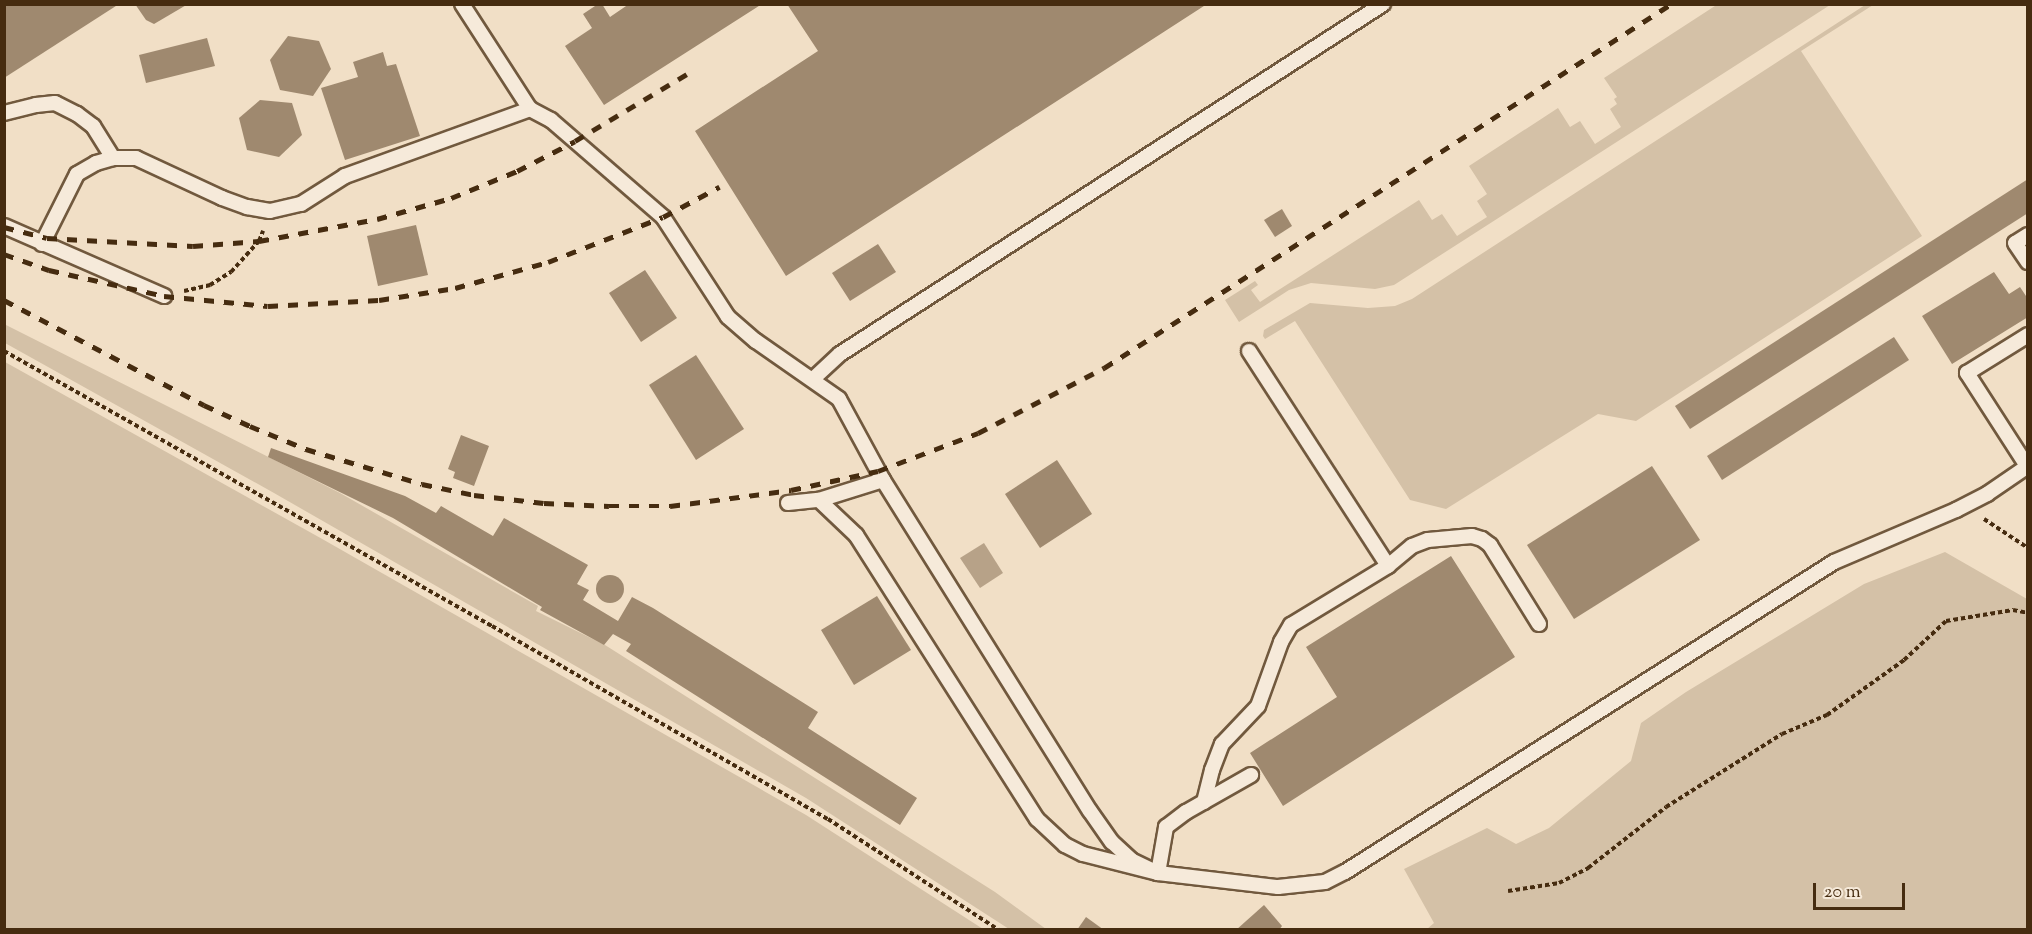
<!DOCTYPE html>
<style>
body{margin:0}
#map{position:relative;width:2032px;height:934px;overflow:hidden;background:#f1dfc6;font-family:"Sorts Mill Goudy",serif}
div>[style]{position:absolute}
[style*='--x']{left:calc(var(--x)*1px);top:calc(var(--y)*1px);width:calc(var(--w)*1px);rotate:calc(var(--a)*1deg)}
.green>*{inset:0;background:#d4c1a7}
.water>*{inset:0;background:#b7a288}
.building>*{inset:0;background:#9f896f}
.round{border-radius:50%}
.path>*{height:4px;margin-top:-2px;transform-origin:0;background:repeating-linear-gradient(90deg,#462c10 0 4.5px,transparent 0 7.5px)}
.roads{filter:drop-shadow(2px 0 #71593e) drop-shadow(-2px 0 #71593e) drop-shadow(0 2px #71593e) drop-shadow(0 -2px #71593e)}
.service>*{height:14px;margin:-7px;padding:0 7px;transform-origin:7px;border-radius:7px;background:#f6eada}
.rail>*{height:4.5px;margin-top:-2.25px;transform-origin:0;background:repeating-linear-gradient(90deg,#462c10 0 10px,transparent 0 20px)}
span{translate:-50% -50%;white-space:nowrap;text-align:center;line-height:1.15;-webkit-text-stroke:5px #f6eada;paint-order:stroke}
.frame{position:absolute;inset:0;border:6px solid #462c10;pointer-events:none}
.scale{position:absolute;left:1813px;top:883px;width:92px;height:27px;box-sizing:border-box;border:3px solid #462c10;border-top:0;padding-left:8px;font-size:18px;line-height:21px;white-space:nowrap;color:#462c10;-webkit-text-stroke:4px #f6eada;paint-order:stroke}
</style>
<div id="map">
<div class="green">
<div style="clip-path:polygon(1718px 4px,1830px 5px,1394px 285px,1375px 289px,1311px 283px,1289px 290px,1239px 322px,1225px 300px,1255px 281px,1258px 285px,1251px 290px,1260px 302px,1419px 200px,1432px 220px,1442px 214px,1457px 236px,1487px 217px,1477px 201px,1487px 194px,1469px 166px,1558px 108px,1570px 127px,1580px 121px,1595px 144px,1621px 127px,1610px 109px,1617px 104px,1614px 99px,1617px 97px,1604px 78px)"></div>
<div style="clip-path:polygon(1865px 5px,1873px 5px,1801px 51px,1922px 236px,1636px 421px,1598px 414px,1446px 509px,1410px 500px,1295px 321px,1265px 339px,1263px 336px,1264px 330px,1310px 303px,1368px 308px,1395px 306px,1412px 299px)"></div>
<div style="clip-path:polygon(4px 324px,340px 493px,538px 606px,536px 611px,605px 645px,995px 892px,1046px 929px,1009px 929px,806px 798px,274px 493px,5px 343px)"></div>
<div style="clip-path:polygon(5px 362px,324px 540px,806px 815px,983px 929px,5px 929px)"></div>
<div style="clip-path:polygon(1945px 552px,2027px 599px,2027px 929px,1427px 929px,1434px 923px,1404px 869px,1487px 828px,1516px 844px,1549px 828px,1631px 761px,1641px 723px,1686px 692px,1864px 584px)"></div>
</div>
<div class="water">
<div style="clip-path:polygon(984px 543px,1003px 573px,980px 588px,960px 558px)"></div>
</div>
<div class="building">
<div style="clip-path:polygon(4px 4px,119px 4px,4px 78px)"></div>
<div style="clip-path:polygon(135px 4px,188px 4px,154px 24px,146px 20px)"></div>
<div style="clip-path:polygon(598px 4px,602px 4px,610px 17px,629px 4px,762px 4px,604px 105px,565px 46px,592px 28px,583px 14px)"></div>
<div style="clip-path:polygon(787px 4px,1207px 4px,786px 276px,695px 131px,818px 51px)"></div>
<div style="clip-path:polygon(288px 36px,319px 41px,331px 69px,313px 96px,280px 90px,270px 60px)"></div>
<div style="clip-path:polygon(207px 38px,215px 66px,146px 83px,139px 55px)"></div>
<div style="clip-path:polygon(383px 52px,387px 66px,396px 64px,420px 136px,345px 160px,321px 88px,358px 77px,353px 62px)"></div>
<div style="clip-path:polygon(260px 100px,292px 103px,302px 135px,279px 157px,247px 150px,239px 118px)"></div>
<div style="clip-path:polygon(2028px 179px,2028px 213px,1690px 429px,1675px 406px)"></div>
<div style="clip-path:polygon(1282px 209px,1292px 226px,1275px 237px,1264px 220px)"></div>
<div style="clip-path:polygon(416px 225px,428px 275px,378px 286px,367px 236px)"></div>
<div style="clip-path:polygon(878px 244px,896px 272px,850px 301px,832px 273px)"></div>
<div style="clip-path:polygon(645px 270px,677px 318px,641px 342px,609px 293px)"></div>
<div style="clip-path:polygon(1994px 272px,2009px 294px,2020px 287px,2028px 299px,2028px 317px,1952px 364px,1922px 316px)"></div>
<div style="clip-path:polygon(1894px 337px,1909px 360px,1722px 480px,1707px 456px)"></div>
<div style="clip-path:polygon(696px 355px,744px 429px,696px 460px,649px 385px)"></div>
<div style="clip-path:polygon(461px 435px,489px 446px,474px 486px,453px 478px,455px 472px,448px 469px)"></div>
<div style="clip-path:polygon(271px 448px,405px 496px,436px 513px,441px 506px,493px 536px,504px 518px,588px 565px,577px 584px,589px 590px,583px 600px,618px 621px,632px 597px,653px 608px,818px 712px,808px 728px,917px 798px,900px 825px,626px 651px,631px 644px,613px 634px,604px 645px,540px 610px,542px 607px,393px 518px,268px 457px)"></div>
<div style="clip-path:polygon(1057px 460px,1092px 514px,1040px 548px,1005px 494px)"></div>
<div style="clip-path:polygon(1652px 466px,1700px 540px,1574px 619px,1527px 545px)"></div>
<div style="clip-path:polygon(1451px 556px,1515px 657px,1283px 806px,1250px 753px,1337px 697px,1306px 647px)"></div>
<div class="round" style="left:596px;top:575px;width:28px;height:28px"></div>
<div style="clip-path:polygon(877px 596px,911px 650px,854px 685px,821px 630px)"></div>
<div style="clip-path:polygon(1264px 905px,1282px 926px,1279px 930px,1236px 930px)"></div>
<div style="clip-path:polygon(1086px 917px,1104px 930px,1077px 930px)"></div>
</div>
<div class="path">
<div style="--x:184;--y:291;--w:27;--a:-13"></div>
<div style="--x:210;--y:285;--w:25;--a:-32"></div>
<div style="--x:231;--y:272;--w:42;--a:-47.9"></div>
<div style="--x:259;--y:241;--w:11;--a:-68"></div>
<div style="--x:4;--y:351;--w:560;--a:29.4"></div>
<div style="--x:492;--y:626;--w:387;--a:29.9"></div>
<div style="--x:828;--y:819;--w:204;--a:33"></div>
<div style="--x:1984;--y:519;--w:53;--a:33.4"></div>
<div style="--x:1508;--y:891;--w:52;--a:-8.9"></div>
<div style="--x:1559;--y:883;--w:33;--a:-27"></div>
<div style="--x:1588;--y:868;--w:99;--a:-38"></div>
<div style="--x:1666;--y:807;--w:137;--a:-32.2"></div>
<div style="--x:1782;--y:734;--w:49;--a:-22.9"></div>
<div style="--x:1827;--y:715;--w:95;--a:-35.5"></div>
<div style="--x:1904;--y:660;--w:57;--a:-42.9"></div>
<div style="--x:1946;--y:621;--w:68;--a:-9.3"></div>
<div style="--x:2013;--y:610;--w:15;--a:11"></div>
</div>
<div class="roads">
<div class="service">
<div style="--x:462;--y:4;--w:125;--a:57.1"></div>
<div style="--x:530;--y:109;--w:24;--a:28"></div>
<div style="--x:551;--y:120;--w:148;--a:40.9"></div>
<div style="--x:663;--y:217;--w:119;--a:57"></div>
<div style="--x:728;--y:317;--w:37;--a:41"></div>
<div style="--x:756;--y:341;--w:101;--a:34.9"></div>
<div style="--x:839;--y:399;--w:92;--a:61.5"></div>
<div style="--x:883;--y:480;--w:390;--a:58"></div>
<div style="--x:1090;--y:811;--w:38;--a:55"></div>
<div style="--x:1112;--y:842;--w:26;--a:43"></div>
<div style="--x:1131;--y:860;--w:30;--a:26"></div>
<div style="--x:1158;--y:873;--w:121;--a:6.7"></div>
<div style="--x:1278;--y:887;--w:47;--a:-6.1"></div>
<div style="--x:1325;--y:882;--w:22;--a:-27"></div>
<div style="--x:1345;--y:872;--w:579;--a:-32.37"></div>
<div style="--x:1834;--y:562;--w:133;--a:-23.1"></div>
<div style="--x:1956;--y:510;--w:35;--a:-27"></div>
<div style="--x:1987;--y:494;--w:50;--a:-34.3"></div>
<div style="--x:4;--y:113;--w:33;--a:-14"></div>
<div style="--x:36;--y:105;--w:19;--a:-6"></div>
<div style="--x:55;--y:103;--w:25;--a:27"></div>
<div style="--x:77;--y:114;--w:20;--a:37"></div>
<div style="--x:93;--y:126;--w:38;--a:58"></div>
<div style="--x:4;--y:226;--w:175;--a:23.6"></div>
<div style="--x:2028;--y:235;--w:15;--a:148"></div>
<div style="--x:2015;--y:243;--w:23;--a:56"></div>
<div style="--x:42;--y:244;--w:78;--a:-63.4"></div>
<div style="--x:77;--y:174;--w:22;--a:-30"></div>
<div style="--x:96;--y:163;--w:18;--a:-16"></div>
<div style="--x:113;--y:158;--w:23;--a:0"></div>
<div style="--x:136;--y:158;--w:95;--a:24.9"></div>
<div style="--x:222;--y:198;--w:27;--a:20"></div>
<div style="--x:247;--y:207;--w:23;--a:10"></div>
<div style="--x:270;--y:211;--w:32;--a:-13"></div>
<div style="--x:301;--y:204;--w:52;--a:-32.5"></div>
<div style="--x:345;--y:176;--w:197;--a:-19.9"></div>
<div style="--x:1249;--y:351;--w:256;--a:57.1"></div>
<div style="--x:813;--y:379;--w:37;--a:-43"></div>
<div style="--x:840;--y:354;--w:646;--a:-32.8"></div>
<div style="--x:2027;--y:466;--w:111;--a:-122.8"></div>
<div style="--x:1967;--y:373;--w:72;--a:-31.9"></div>
<div style="--x:819;--y:500;--w:51;--a:43.4"></div>
<div style="--x:856;--y:535;--w:337;--a:57.5"></div>
<div style="--x:1037;--y:819;--w:38;--a:43"></div>
<div style="--x:1065;--y:845;--w:20;--a:27"></div>
<div style="--x:1083;--y:854;--w:77;--a:14.2"></div>
<div style="--x:1158;--y:873;--w:47;--a:-80.1"></div>
<div style="--x:1166;--y:827;--w:25;--a:-37"></div>
<div style="--x:1186;--y:812;--w:75;--a:-29.6"></div>
<div style="--x:788;--y:503;--w:31;--a:-6"></div>
<div style="--x:819;--y:500;--w:67;--a:-17.4"></div>
<div style="--x:1204;--y:802;--w:33;--a:-76"></div>
<div style="--x:1212;--y:770;--w:28;--a:-69"></div>
<div style="--x:1222;--y:744;--w:52;--a:-46.5"></div>
<div style="--x:1258;--y:706;--w:68;--a:-70.2"></div>
<div style="--x:1281;--y:642;--w:20;--a:-60"></div>
<div style="--x:1291;--y:625;--w:114;--a:-31.3"></div>
<div style="--x:1388;--y:566;--w:31;--a:-40"></div>
<div style="--x:1412;--y:546;--w:17;--a:-21"></div>
<div style="--x:1428;--y:540;--w:44;--a:-5.2"></div>
<div style="--x:1472;--y:536;--w:10;--a:17"></div>
<div style="--x:1482;--y:539;--w:10;--a:37"></div>
<div style="--x:1490;--y:545;--w:93;--a:58.2"></div>
</div>
</div>
<div class="rail">
<div style="--x:4;--y:227;--w:44;--a:14.3"></div>
<div style="--x:47;--y:238;--w:146;--a:3.1"></div>
<div style="--x:193;--y:246;--w:66;--a:-4.3"></div>
<div style="--x:259;--y:241;--w:120;--a:-10.6"></div>
<div style="--x:377;--y:219;--w:77;--a:-15.8"></div>
<div style="--x:451;--y:198;--w:71;--a:-22.2"></div>
<div style="--x:517;--y:171;--w:65;--a:-27.3"></div>
<div style="--x:575;--y:141;--w:136;--a:-30.9"></div>
<div style="--x:4;--y:254;--w:48;--a:19.6"></div>
<div style="--x:49;--y:270;--w:118;--a:12.7"></div>
<div style="--x:164;--y:296;--w:104;--a:5.5"></div>
<div style="--x:268;--y:306;--w:111;--a:-3.1"></div>
<div style="--x:379;--y:300;--w:77;--a:-9"></div>
<div style="--x:455;--y:288;--w:97;--a:-15.6"></div>
<div style="--x:548;--y:262;--w:123;--a:-21.4"></div>
<div style="--x:663;--y:217;--w:64;--a:-28.2"></div>
<div style="--x:4;--y:300;--w:226;--a:27.7"></div>
<div style="--x:204;--y:405;--w:51;--a:24.5"></div>
<div style="--x:250;--y:426;--w:61;--a:22.3"></div>
<div style="--x:306;--y:449;--w:121;--a:16.8"></div>
<div style="--x:422;--y:484;--w:53;--a:11.9"></div>
<div style="--x:474;--y:495;--w:70;--a:6.5"></div>
<div style="--x:544;--y:503;--w:65;--a:2.6"></div>
<div style="--x:609;--y:506;--w:61;--a:0"></div>
<div style="--x:670;--y:506;--w:122;--a:-7.5"></div>
<div style="--x:791;--y:490;--w:89;--a:-12.3"></div>
<div style="--x:878;--y:471;--w:107;--a:-20.8"></div>
<div style="--x:978;--y:433;--w:142;--a:-27.3"></div>
<div style="--x:1104;--y:368;--w:674;--a:-32.7"></div>
</div>
<div class="frame"></div>
<div class="scale">20 m</div>
</div>
